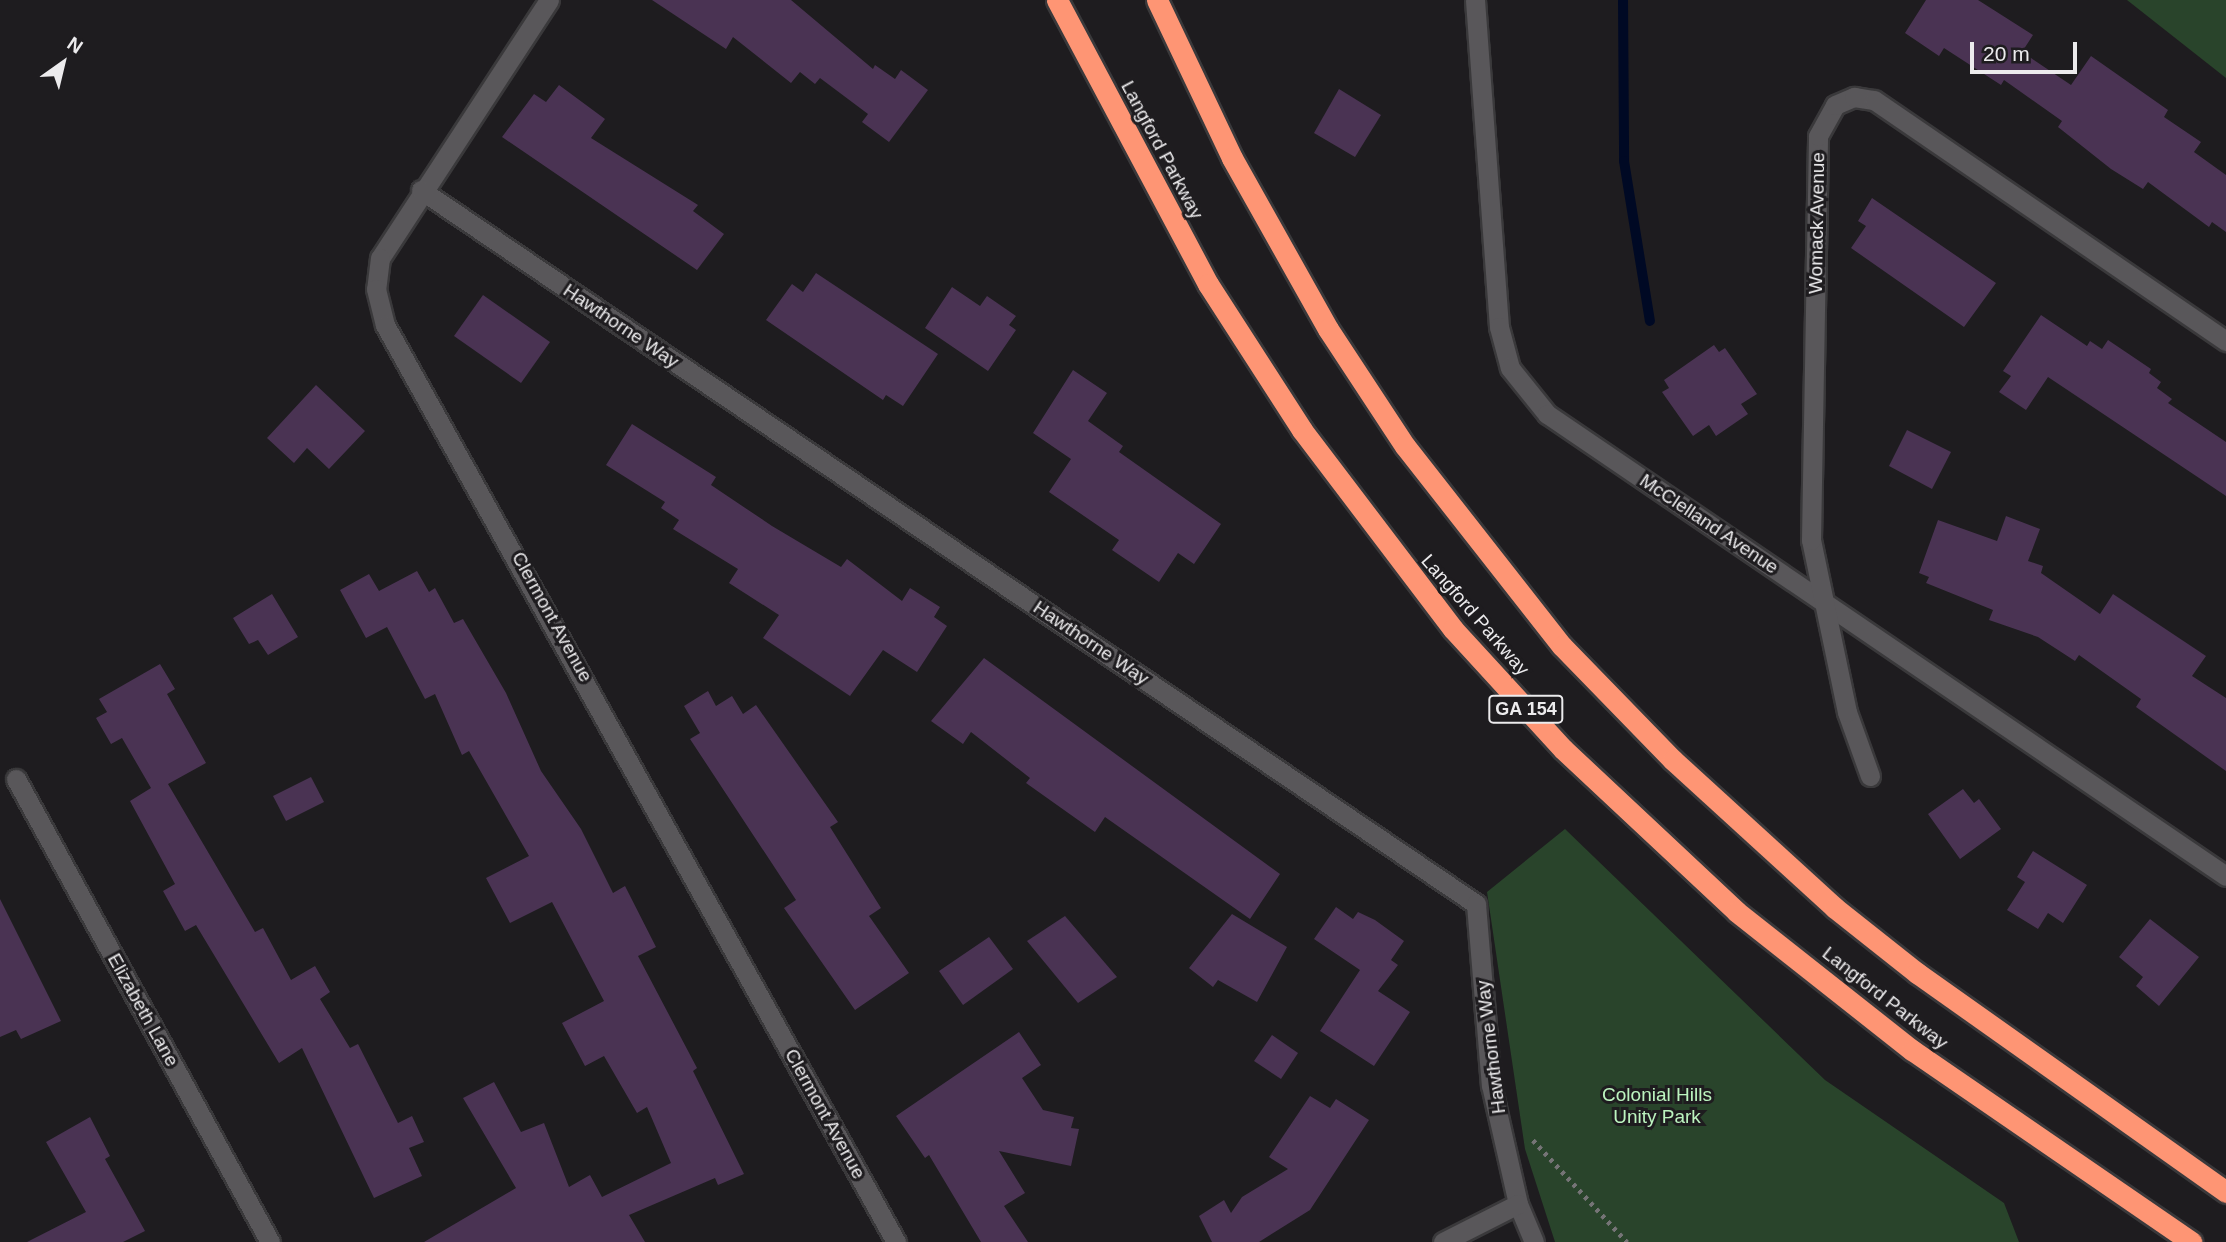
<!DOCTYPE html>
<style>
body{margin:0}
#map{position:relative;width:2226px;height:1242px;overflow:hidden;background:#1e1c1f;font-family:Arial,sans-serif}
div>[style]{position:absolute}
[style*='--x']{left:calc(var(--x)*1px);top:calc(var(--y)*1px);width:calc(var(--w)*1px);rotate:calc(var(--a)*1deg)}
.green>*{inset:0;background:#29442b}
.stream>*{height:10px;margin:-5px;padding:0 5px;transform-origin:5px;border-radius:5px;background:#000924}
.building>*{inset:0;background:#4a3353}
.path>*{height:4.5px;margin-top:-2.25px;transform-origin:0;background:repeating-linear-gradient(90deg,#757476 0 3.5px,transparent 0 8.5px)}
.roads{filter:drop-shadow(2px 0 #3a393b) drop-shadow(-2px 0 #3a393b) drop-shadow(0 2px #3a393b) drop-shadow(0 -2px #3a393b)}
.minor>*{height:19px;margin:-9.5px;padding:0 9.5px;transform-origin:9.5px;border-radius:9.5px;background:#59575a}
.motorway>*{height:21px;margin:-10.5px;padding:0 10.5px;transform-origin:10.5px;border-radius:10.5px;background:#fe9574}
span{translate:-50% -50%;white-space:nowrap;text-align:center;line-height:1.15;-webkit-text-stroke:6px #1e1c1f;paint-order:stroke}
.shield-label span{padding:2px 5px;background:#1e1c1f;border:2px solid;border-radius:5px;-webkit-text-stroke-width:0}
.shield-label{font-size:18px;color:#ecebed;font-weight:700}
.street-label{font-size:19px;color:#ecebed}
.park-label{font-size:19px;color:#bcf4bf}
.north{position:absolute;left:28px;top:28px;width:70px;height:70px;-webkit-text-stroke:5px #1e1c1f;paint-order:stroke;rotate:34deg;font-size:19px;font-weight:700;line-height:28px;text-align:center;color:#ecebed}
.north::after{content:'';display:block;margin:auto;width:24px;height:32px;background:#ecebed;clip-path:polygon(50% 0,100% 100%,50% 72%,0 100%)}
.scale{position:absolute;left:1970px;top:42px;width:107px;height:32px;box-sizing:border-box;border:4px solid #ecebed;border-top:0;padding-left:9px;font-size:21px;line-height:24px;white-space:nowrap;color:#ecebed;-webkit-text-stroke:5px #1e1c1f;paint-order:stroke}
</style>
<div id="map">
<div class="green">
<div style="clip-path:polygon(2127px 0,2226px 0,2226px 78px)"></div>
<div style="clip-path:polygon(1565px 829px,1825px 1080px,2004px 1203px,2019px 1242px,1555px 1242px,1525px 1149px,1487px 892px)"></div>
</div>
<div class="stream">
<div style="--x:1623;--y:0;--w:161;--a:89.6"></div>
<div style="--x:1624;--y:161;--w:162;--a:80.8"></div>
</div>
<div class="building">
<div style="clip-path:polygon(652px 0,791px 0,873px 69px,875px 65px,895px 79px,901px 70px,928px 90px,889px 142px,862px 122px,868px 114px,820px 78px,815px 84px,800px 72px,791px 83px,733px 37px,726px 49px)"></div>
<div style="clip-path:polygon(1926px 0,1978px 0,2033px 35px,2022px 52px,2071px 85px,2091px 56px,2168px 110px,2164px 117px,2201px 142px,2194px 152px,2226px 175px,2226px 232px,2212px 222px,2209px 227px,2148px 182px,2143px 189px,2111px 169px,2058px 127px,2062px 121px,2004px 80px,2001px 85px,1944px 48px,1939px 56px,1905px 33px)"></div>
<div style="clip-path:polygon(559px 85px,605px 119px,591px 138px,698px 205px,693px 211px,724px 234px,697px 270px,502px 137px,534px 94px,546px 102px)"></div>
<div style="clip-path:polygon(1339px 89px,1381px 115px,1355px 157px,1314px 133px)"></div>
<div style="clip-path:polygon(1872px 198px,1996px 283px,1964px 327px,1851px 248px,1866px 226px,1858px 221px)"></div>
<div style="clip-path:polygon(816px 273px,938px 354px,903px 406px,886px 395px,883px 400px,766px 320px,792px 284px,803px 292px)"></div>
<div style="clip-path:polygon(952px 287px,980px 306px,987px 296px,1016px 316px,1009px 325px,1016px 330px,988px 371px,925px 328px)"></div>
<div style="clip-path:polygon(483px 295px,550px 342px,521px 383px,454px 336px)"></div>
<div style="clip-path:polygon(2041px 315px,2087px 346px,2090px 341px,2102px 349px,2108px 340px,2151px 369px,2149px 373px,2161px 382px,2157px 388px,2172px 399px,2168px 403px,2226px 442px,2226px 496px,2048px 377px,2026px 410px,1999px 392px,2011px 376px,2003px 371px)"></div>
<div style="clip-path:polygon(1714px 345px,1719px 352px,1725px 348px,1757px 394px,1741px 404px,1748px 414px,1716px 436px,1709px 425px,1693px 436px,1662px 392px,1669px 388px,1664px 380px)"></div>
<div style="clip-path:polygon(1073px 370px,1107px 393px,1088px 421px,1123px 446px,1119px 452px,1221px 524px,1194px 564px,1178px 553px,1159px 582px,1112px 550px,1119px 540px,1049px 492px,1071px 459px,1033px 433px)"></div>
<div style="clip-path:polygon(316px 385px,365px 431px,329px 469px,307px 448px,294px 463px,267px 438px)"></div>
<div style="clip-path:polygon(632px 424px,716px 477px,711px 485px,772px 526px,841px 567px,847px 559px,902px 601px,910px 588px,940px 607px,934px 617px,947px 626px,917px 672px,883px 650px,850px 696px,763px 638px,779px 615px,729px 583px,738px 569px,673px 529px,679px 520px,661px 508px,665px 502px,606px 465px)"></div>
<div style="clip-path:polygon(1907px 430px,1951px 452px,1932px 489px,1889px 466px)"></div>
<div style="clip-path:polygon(2006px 516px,2040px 529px,2028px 561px,2043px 566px,2041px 573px,2100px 614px,2113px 594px,2206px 656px,2192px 676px,2226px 698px,2226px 771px,2136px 707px,2141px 699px,2079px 655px,2075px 661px,2038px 637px,1989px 620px,1993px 610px,1926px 583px,1929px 577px,1919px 573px,1938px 520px,1997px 541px)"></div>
<div style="clip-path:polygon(417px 571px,429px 592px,435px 588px,454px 623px,463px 619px,506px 693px,541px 771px,581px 829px,613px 893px,625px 886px,656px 947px,638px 956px,697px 1068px,693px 1071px,744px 1174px,718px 1185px,715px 1178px,629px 1215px,645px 1242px,424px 1242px,516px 1188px,463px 1098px,494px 1082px,521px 1132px,544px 1123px,569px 1187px,590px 1175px,602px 1197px,671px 1163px,647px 1107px,637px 1113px,604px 1056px,585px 1066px,562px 1023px,604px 1001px,552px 902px,510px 923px,486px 878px,529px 856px,469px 751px,462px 755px,435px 694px,425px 699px,387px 627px,366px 638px,340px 590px,369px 574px,379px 591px)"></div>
<div style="clip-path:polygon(272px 594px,298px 637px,268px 655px,258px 640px,249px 644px,233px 618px)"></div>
<div style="clip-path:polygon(984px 658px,1280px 874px,1250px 919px,1105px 817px,1095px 832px,1026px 783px,1030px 778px,971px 732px,963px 744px,931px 721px)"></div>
<div style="clip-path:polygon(160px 664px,175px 689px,167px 694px,206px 763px,168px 784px,255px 932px,263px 928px,291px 980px,315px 966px,330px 992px,320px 999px,350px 1048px,358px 1044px,398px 1123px,412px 1116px,424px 1142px,409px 1148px,422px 1176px,374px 1198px,302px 1048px,279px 1063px,196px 925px,185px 931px,163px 891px,175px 884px,130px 801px,151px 788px,122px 738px,111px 744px,96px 718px,107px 712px,99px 699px)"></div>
<div style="clip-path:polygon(708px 691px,716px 706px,732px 696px,743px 714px,756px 705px,838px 822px,830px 827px,881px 908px,869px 916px,909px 973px,855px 1010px,784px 908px,796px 900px,690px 739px,700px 733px,684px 706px)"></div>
<div style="clip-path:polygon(311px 777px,324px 802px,286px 821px,273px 796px)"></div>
<div style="clip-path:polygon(1963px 789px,1974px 803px,1979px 799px,2001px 829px,1960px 859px,1928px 814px)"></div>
<div style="clip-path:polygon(2033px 851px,2087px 885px,2063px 923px,2048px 913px,2038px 929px,2007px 910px,2025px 882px,2017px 877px)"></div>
<div style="clip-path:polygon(0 899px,61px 1021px,21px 1039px,16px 1030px,0 1037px)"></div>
<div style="clip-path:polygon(1336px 907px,1353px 919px,1358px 912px,1375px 920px,1404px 941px,1391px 960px,1398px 965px,1378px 991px,1410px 1012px,1374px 1066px,1320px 1031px,1360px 970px,1314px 939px)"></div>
<div style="clip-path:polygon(1232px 914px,1287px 947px,1257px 1002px,1218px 980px,1213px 987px,1189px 968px)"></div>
<div style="clip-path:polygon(1065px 916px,1117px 977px,1078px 1003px,1027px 941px)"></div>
<div style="clip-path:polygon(2150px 919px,2199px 957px,2159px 1006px,2136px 986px,2143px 977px,2119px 957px)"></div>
<div style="clip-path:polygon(989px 937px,1013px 969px,963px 1005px,939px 971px)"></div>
<div style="clip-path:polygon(1019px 1032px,1041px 1065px,1022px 1078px,1043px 1110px,1074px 1117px,1071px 1128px,1079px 1129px,1071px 1166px,999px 1151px,1025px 1193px,1004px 1206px,1028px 1242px,981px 1242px,929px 1155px,925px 1158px,896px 1116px)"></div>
<div style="clip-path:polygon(1272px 1035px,1298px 1053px,1281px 1079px,1254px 1061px)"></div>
<div style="clip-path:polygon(1310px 1096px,1330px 1108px,1336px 1099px,1369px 1120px,1310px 1210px,1259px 1242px,1212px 1242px,1199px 1216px,1224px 1200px,1231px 1213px,1242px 1197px,1288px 1169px,1269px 1157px)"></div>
<div style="clip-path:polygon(90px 1117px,110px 1156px,105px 1159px,145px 1231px,123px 1242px,27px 1242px,86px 1212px,46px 1142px)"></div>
</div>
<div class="path">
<div style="--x:1533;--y:1140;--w:139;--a:47.3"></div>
</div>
<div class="roads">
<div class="minor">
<div style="--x:549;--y:0;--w:308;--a:123.2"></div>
<div style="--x:380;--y:258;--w:31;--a:97"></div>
<div style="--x:376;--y:289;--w:37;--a:76"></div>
<div style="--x:385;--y:325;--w:1050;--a:60.87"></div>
<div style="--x:1475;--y:0;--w:328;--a:85.8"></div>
<div style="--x:1499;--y:327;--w:42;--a:75"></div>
<div style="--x:1510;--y:368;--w:59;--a:51.2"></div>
<div style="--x:1547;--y:414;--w:821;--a:34.23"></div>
<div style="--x:421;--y:190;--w:1274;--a:34.09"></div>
<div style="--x:1476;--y:904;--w:182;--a:85.3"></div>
<div style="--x:1491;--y:1085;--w:122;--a:77.2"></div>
<div style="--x:1518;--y:1204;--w:41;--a:67.2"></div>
<div style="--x:1870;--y:776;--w:68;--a:-109.8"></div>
<div style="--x:1847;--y:712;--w:176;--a:-101.8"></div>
<div style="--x:1811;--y:540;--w:404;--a:-89"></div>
<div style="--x:1818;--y:136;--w:35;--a:-61"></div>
<div style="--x:1835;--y:105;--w:21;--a:-23"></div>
<div style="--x:1854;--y:97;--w:20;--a:9"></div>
<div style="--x:1874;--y:100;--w:427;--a:34.4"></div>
<div style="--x:16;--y:779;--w:528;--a:61.25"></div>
<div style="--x:1443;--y:1242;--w:84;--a:-26.9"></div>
</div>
<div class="motorway">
<div style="--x:1057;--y:0;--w:322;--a:62"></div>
<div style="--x:1208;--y:284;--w:174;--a:57.2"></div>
<div style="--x:1302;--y:430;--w:250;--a:52.8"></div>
<div style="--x:1453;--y:629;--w:163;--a:47.5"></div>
<div style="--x:1563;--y:749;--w:238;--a:43.1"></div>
<div style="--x:1737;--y:912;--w:223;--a:38.3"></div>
<div style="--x:1912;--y:1050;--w:339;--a:34.5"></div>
<div style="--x:1157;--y:0;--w:175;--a:64.6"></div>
<div style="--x:1232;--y:158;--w:196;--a:60.7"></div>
<div style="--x:1328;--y:329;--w:140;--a:56.7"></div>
<div style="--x:1405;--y:446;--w:254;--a:51.9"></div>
<div style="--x:1562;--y:646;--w:159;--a:45.8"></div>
<div style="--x:1673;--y:760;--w:219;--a:42.4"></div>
<div style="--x:1835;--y:908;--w:105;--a:38.4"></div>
<div style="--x:1917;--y:973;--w:379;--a:35.3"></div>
</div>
</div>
<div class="shield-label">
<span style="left:1526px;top:709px">GA 154</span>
</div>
<div class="street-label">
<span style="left:1162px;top:150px;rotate:62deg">Langford Parkway</span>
<span style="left:1817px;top:223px;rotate:-89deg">Womack Avenue</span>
<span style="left:621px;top:326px;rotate:34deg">Hawthorne Way</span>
<span style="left:1709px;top:524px;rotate:34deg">McClelland Avenue</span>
<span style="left:1475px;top:615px;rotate:49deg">Langford Parkway</span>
<span style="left:552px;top:617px;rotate:61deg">Clermont Avenue</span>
<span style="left:1091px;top:643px;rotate:34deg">Hawthorne Way</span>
<span style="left:1885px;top:998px;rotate:38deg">Langford Parkway</span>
<span style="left:143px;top:1010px;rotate:61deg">Elizabeth Lane</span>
<span style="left:1491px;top:1047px;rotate:-97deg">Hawthorne Way</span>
<span style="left:825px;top:1114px;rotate:61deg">Clermont Avenue</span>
</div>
<div class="park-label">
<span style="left:1657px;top:1106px">Colonial Hills<br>Unity Park</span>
</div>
<div class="north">N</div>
<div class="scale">20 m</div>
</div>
